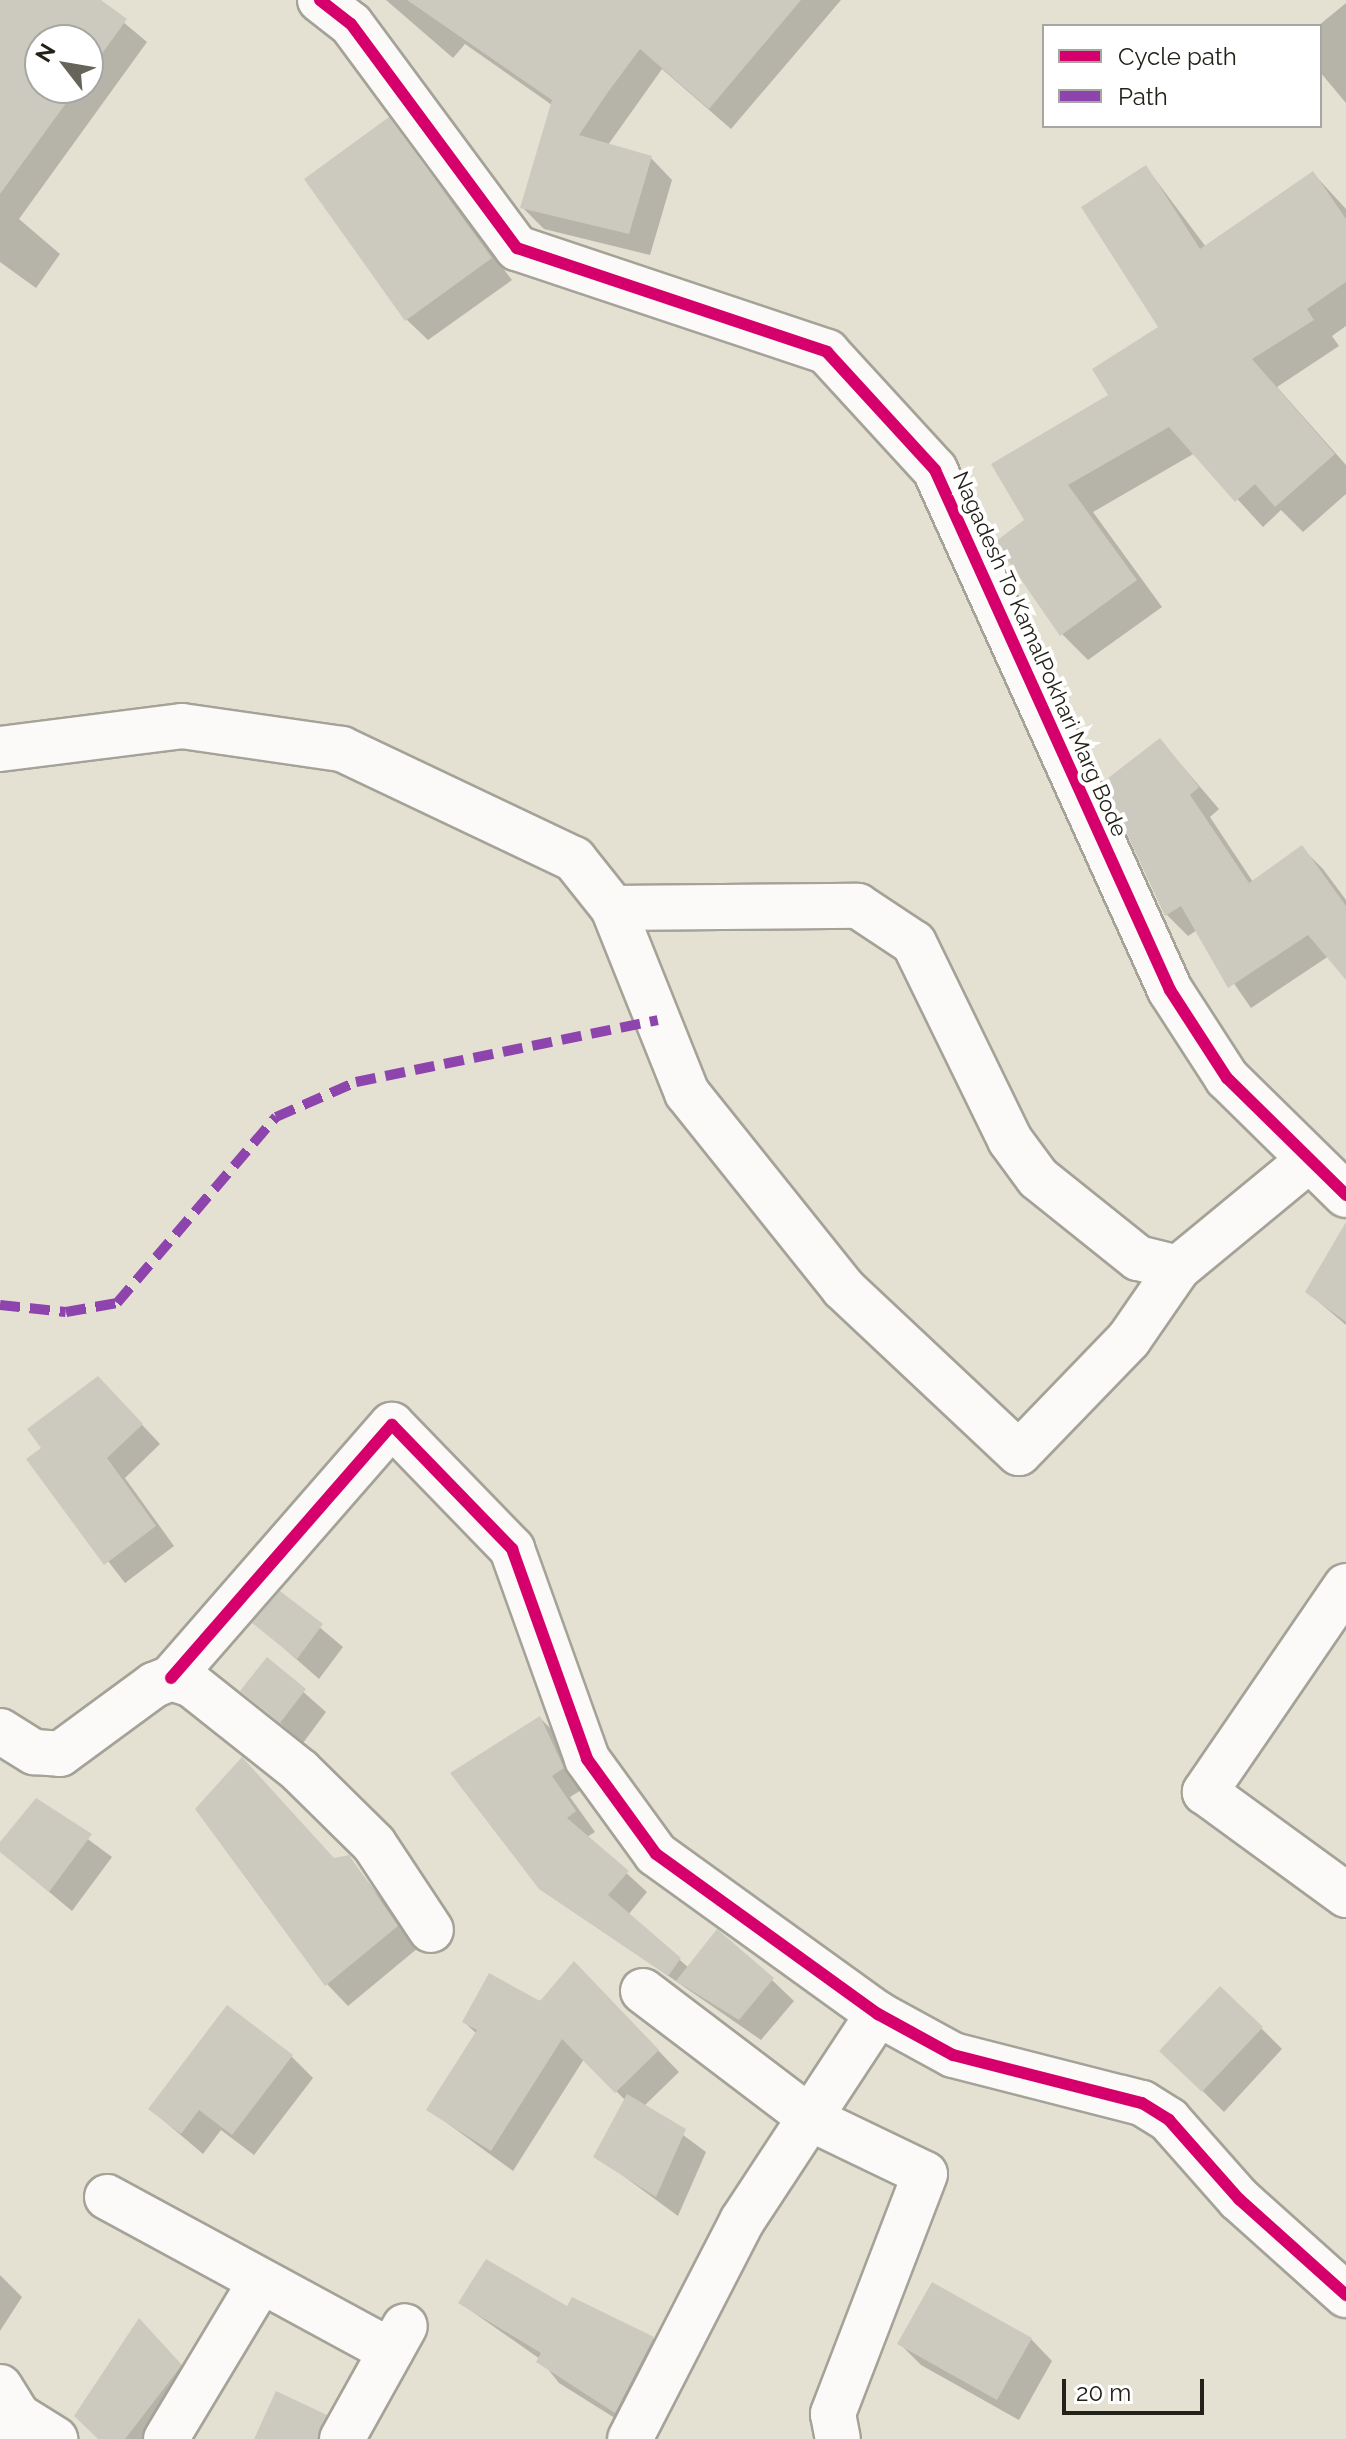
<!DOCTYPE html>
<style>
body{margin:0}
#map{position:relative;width:1346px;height:2439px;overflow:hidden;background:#e4e1d3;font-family:Raleway,sans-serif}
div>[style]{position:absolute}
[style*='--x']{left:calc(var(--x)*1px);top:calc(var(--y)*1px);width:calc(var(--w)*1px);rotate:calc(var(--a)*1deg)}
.shadow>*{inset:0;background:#0003}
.building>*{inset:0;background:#cccabf}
.roads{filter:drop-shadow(2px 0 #a5a298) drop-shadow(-2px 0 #a5a298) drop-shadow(0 2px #a5a298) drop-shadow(0 -2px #a5a298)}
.minor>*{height:44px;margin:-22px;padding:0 22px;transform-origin:22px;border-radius:22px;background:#fbfaf8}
.quiet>*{height:10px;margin-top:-5px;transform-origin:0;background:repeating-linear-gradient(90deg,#8e44ad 0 20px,transparent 0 30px)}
.cycleway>*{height:12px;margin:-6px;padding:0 6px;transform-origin:6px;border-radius:6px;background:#d6006c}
span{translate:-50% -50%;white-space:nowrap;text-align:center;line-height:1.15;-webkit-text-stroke:8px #fff;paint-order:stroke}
.street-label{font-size:22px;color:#232118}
.legend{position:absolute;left:1042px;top:24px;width:280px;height:104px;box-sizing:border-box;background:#fff;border:2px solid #a7a6a3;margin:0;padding:10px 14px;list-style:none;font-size:24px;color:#232118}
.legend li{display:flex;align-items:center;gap:16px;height:40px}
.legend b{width:40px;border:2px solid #a7a6a3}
.north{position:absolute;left:24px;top:24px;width:80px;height:80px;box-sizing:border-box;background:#fff;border:2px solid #a7a6a3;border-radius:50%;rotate:301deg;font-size:22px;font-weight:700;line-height:32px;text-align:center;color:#232118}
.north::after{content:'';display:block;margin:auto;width:28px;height:36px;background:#676459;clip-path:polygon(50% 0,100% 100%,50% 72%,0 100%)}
.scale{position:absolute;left:1062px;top:2379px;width:142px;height:36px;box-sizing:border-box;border:4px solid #232118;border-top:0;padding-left:10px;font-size:24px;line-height:28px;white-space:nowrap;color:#232118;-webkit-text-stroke:6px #fff;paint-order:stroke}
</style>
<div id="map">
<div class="shadow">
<div style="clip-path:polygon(evenodd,0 0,97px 0,147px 42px,19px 219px,60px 254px,36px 288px,0 262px,0 0,40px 40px,88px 40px,88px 88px,40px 88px,40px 40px)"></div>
<div style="clip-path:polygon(386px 0,841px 0,731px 129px,662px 69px,608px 145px,651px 158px,672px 180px,650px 255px,544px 229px,522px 207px,552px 105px,465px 44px,453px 58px)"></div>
<div style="clip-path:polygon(1346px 3px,1346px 103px,1320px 72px,1318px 26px)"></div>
<div style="clip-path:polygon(389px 120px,512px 280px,428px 340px,406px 319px)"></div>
<div style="clip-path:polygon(1146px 167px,1206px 247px,1313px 173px,1346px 209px,1346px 326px,1332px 336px,1339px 346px,1277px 387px,1346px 465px,1346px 494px,1303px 532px,1281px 510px,1263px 527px,1195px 453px,1093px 512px,1162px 607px,1088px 660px,1062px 634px,1027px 521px,1161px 328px)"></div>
<div style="clip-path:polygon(1160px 740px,1219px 809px,1210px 817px,1253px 882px,1302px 848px,1323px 869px,1346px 900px,1346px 977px,1329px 956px,1251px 1008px,1197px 930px,1188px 936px,1167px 915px,1106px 783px)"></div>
<div style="clip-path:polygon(1346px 1240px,1346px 1325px,1307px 1292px)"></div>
<div style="clip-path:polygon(117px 1398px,160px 1444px,125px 1478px,174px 1546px,125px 1583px,29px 1459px)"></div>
<div style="clip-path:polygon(280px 1594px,343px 1647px,319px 1679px,255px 1623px)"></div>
<div style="clip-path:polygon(267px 1660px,326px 1712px,303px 1743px,243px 1691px)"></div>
<div style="clip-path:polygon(540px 1718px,560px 1738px,583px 1789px,570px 1797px,595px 1832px,587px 1837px,647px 1892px,628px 1915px,689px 1968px,772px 1980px,794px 2001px,761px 2040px,540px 1887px)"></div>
<div style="clip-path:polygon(36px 1801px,112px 1857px,72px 1911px,0 1851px)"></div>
<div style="clip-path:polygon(349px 1857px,418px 1948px,348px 2006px,327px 1984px,335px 1860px)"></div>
<div style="clip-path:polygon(595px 1985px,679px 2072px,644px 2106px,706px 2152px,678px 2216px,596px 2156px,626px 2101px,584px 2059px,513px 2171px,429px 2110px,477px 2034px,464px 2022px)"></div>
<div style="clip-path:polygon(1261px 2028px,1282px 2049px,1224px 2112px,1162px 2051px)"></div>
<div style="clip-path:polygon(291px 2056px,313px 2078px,254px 2155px,221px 2130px,203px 2154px,150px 2109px)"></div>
<div style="clip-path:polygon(0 2275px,22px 2297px,0 2331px)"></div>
<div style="clip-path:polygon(460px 2303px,568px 2308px,653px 2338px,675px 2360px,637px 2432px,559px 2383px,540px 2359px)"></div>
<div style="clip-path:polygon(1031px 2339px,1052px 2361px,1019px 2420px,921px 2365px,900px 2344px)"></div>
<div style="clip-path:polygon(160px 2342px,201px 2387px,162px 2439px,99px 2439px)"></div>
<div style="clip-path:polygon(325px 2417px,346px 2439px,256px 2439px)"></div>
</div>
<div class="building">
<div style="clip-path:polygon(0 0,101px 0,127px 19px,88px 73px,88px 40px,40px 40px,40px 88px,77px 88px,0 194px)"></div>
<div style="clip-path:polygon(407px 0,801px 0,709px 109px,640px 49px,608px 92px,579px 135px,652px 156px,629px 234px,520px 208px,552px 100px)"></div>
<div style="clip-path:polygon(389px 117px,492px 258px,405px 321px,304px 179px)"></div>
<div style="clip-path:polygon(1146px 165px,1200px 249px,1313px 171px,1346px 219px,1346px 282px,1307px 309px,1314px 320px,1252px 359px,1335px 454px,1275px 507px,1255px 484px,1235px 502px,1169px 427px,1068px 485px,1137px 580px,1060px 636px,995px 542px,1024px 520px,991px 464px,1108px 395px,1092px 369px,1158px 327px,1081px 207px)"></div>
<div style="clip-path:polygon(1160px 738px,1199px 787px,1190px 795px,1249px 883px,1302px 845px,1346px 906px,1346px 980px,1308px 935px,1228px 988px,1181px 906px,1165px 916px,1103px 782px)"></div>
<div style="clip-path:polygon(1346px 1222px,1346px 1322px,1305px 1292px)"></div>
<div style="clip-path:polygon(98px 1376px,143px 1424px,107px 1458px,156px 1526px,104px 1565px,26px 1459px,41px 1448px,27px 1429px)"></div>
<div style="clip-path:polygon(280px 1591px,323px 1624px,297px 1659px,252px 1623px)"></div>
<div style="clip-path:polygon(267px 1657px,306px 1689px,280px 1723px,240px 1691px)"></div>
<div style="clip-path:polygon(540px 1716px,564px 1768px,552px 1776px,576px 1811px,567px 1818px,629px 1871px,608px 1895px,681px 1958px,668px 1976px,539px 1889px,450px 1773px)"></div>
<div style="clip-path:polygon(242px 1757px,334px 1858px,349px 1855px,398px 1926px,325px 1986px,195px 1809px)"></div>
<div style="clip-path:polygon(36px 1798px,92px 1834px,49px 1892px,0 1852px,0 1842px)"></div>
<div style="clip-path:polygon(717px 1929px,774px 1978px,739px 2020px,676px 1981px)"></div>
<div style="clip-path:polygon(574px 1961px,659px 2050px,615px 2093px,562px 2039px,491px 2151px,426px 2110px,477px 2030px,462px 2022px,489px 1973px,540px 2001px)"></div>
<div style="clip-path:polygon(1220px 1986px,1263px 2027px,1202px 2092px,1159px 2051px)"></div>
<div style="clip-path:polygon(227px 2005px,293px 2055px,232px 2135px,199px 2110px,181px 2134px,148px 2109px)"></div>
<div style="clip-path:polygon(627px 2094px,686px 2129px,656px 2197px,593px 2157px)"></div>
<div style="clip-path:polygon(486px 2259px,567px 2306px,572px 2297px,654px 2337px,615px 2413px,536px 2362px,541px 2353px,458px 2303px)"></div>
<div style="clip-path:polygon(932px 2282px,1032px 2338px,997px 2400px,897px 2344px)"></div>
<div style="clip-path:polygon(139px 2318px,182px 2365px,125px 2439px,98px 2439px,74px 2416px)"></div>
<div style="clip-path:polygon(276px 2391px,327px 2415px,317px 2439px,254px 2439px)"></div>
</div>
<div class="roads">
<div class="minor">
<div style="--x:320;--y:0;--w:39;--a:38"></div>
<div style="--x:351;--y:24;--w:279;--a:53.5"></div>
<div style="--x:517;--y:248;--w:327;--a:18.5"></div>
<div style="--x:827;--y:352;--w:160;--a:47.5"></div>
<div style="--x:935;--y:470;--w:571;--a:65.68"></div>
<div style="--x:1170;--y:990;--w:105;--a:57.1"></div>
<div style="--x:1227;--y:1078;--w:167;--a:44.5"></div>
<div style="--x:0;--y:749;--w:183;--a:-7.2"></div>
<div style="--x:182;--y:726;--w:162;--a:8.2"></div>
<div style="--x:342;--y:749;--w:257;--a:25.4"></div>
<div style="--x:574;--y:859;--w:63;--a:51.5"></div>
<div style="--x:613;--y:908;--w:245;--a:-0.5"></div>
<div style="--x:858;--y:906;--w:67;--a:33.5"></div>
<div style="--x:914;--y:943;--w:219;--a:64"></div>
<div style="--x:1010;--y:1140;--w:47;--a:53.6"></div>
<div style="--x:1038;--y:1178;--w:128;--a:38.7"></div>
<div style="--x:1138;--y:1258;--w:41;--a:14"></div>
<div style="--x:1178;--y:1268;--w:168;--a:-39.5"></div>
<div style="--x:613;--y:908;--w:199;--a:68.2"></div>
<div style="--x:687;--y:1093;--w:250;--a:51.3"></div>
<div style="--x:843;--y:1288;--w:241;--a:43.2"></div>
<div style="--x:1019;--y:1453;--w:158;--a:-46"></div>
<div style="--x:1129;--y:1339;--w:86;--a:-55.4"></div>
<div style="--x:1346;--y:1586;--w:250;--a:124.4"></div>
<div style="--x:1205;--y:1792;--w:175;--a:36.1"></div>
<div style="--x:171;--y:1678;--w:336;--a:-48.9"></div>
<div style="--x:392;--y:1425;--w:173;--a:45.9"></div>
<div style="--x:512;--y:1549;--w:223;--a:70.3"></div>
<div style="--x:587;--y:1759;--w:117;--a:54"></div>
<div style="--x:656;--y:1854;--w:274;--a:35.8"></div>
<div style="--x:878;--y:2014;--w:85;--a:28.7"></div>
<div style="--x:953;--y:2055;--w:195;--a:14.3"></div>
<div style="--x:1142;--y:2103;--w:32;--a:32"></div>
<div style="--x:1169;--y:2120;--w:106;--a:48.5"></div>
<div style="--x:1239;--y:2199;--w:144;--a:41.9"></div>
<div style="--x:0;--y:1731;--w:40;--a:32"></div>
<div style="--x:34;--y:1752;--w:26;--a:4"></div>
<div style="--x:60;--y:1754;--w:117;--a:-36.3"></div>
<div style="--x:154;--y:1685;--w:18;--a:-22"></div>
<div style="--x:171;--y:1678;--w:22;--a:18"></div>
<div style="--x:192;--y:1685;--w:138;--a:38.5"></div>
<div style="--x:300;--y:1771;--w:104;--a:44.6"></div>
<div style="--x:374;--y:1844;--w:103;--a:56.5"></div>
<div style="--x:643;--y:1991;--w:213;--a:37.2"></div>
<div style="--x:813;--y:2120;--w:124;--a:25.7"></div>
<div style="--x:925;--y:2174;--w:257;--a:111"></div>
<div style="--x:833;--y:2414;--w:25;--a:79"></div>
<div style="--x:107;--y:2197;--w:323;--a:28.5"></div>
<div style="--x:0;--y:2387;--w:34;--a:58"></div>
<div style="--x:18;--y:2416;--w:24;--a:107"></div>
<div style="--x:18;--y:2416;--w:44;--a:31.9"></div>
<div style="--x:166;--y:2439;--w:181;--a:-59"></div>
<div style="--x:342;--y:2439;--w:129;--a:-60.9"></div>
<div style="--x:630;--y:2439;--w:245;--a:-62.8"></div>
<div style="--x:742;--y:2221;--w:248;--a:-56.7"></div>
</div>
</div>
<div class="quiet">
<div style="--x:0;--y:1305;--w:66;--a:6.1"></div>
<div style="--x:66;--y:1312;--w:52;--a:-10"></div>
<div style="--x:117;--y:1303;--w:245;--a:-49.5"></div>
<div style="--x:276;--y:1117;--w:87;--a:-23.6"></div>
<div style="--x:356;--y:1082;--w:308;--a:-11.6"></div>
</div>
<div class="cycleway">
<div style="--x:320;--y:0;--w:39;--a:38"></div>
<div style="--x:351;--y:24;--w:279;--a:53.5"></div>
<div style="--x:517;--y:248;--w:327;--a:18.5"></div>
<div style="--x:827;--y:352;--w:160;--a:47.5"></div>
<div style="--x:935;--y:470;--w:571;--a:65.68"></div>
<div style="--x:1170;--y:990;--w:105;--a:57.1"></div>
<div style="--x:1227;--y:1078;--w:167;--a:44.5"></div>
<div style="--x:171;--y:1678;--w:336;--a:-48.9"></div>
<div style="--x:392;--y:1425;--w:173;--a:45.9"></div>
<div style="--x:512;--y:1549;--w:223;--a:70.3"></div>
<div style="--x:587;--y:1759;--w:117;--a:54"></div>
<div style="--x:656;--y:1854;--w:274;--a:35.8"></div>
<div style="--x:878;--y:2014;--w:85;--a:28.7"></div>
<div style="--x:953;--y:2055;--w:195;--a:14.3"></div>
<div style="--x:1142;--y:2103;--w:32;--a:32"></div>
<div style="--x:1169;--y:2120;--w:106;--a:48.5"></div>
<div style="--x:1239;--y:2199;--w:144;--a:41.9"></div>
</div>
<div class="street-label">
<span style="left:1040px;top:654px;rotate:66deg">Nagadesh To KamalPokhari Marg Bode</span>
</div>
<ul class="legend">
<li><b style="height:10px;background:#d6006c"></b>Cycle path</li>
<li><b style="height:10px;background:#8e44ad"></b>Path</li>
</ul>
<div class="north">N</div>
<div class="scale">20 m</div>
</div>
